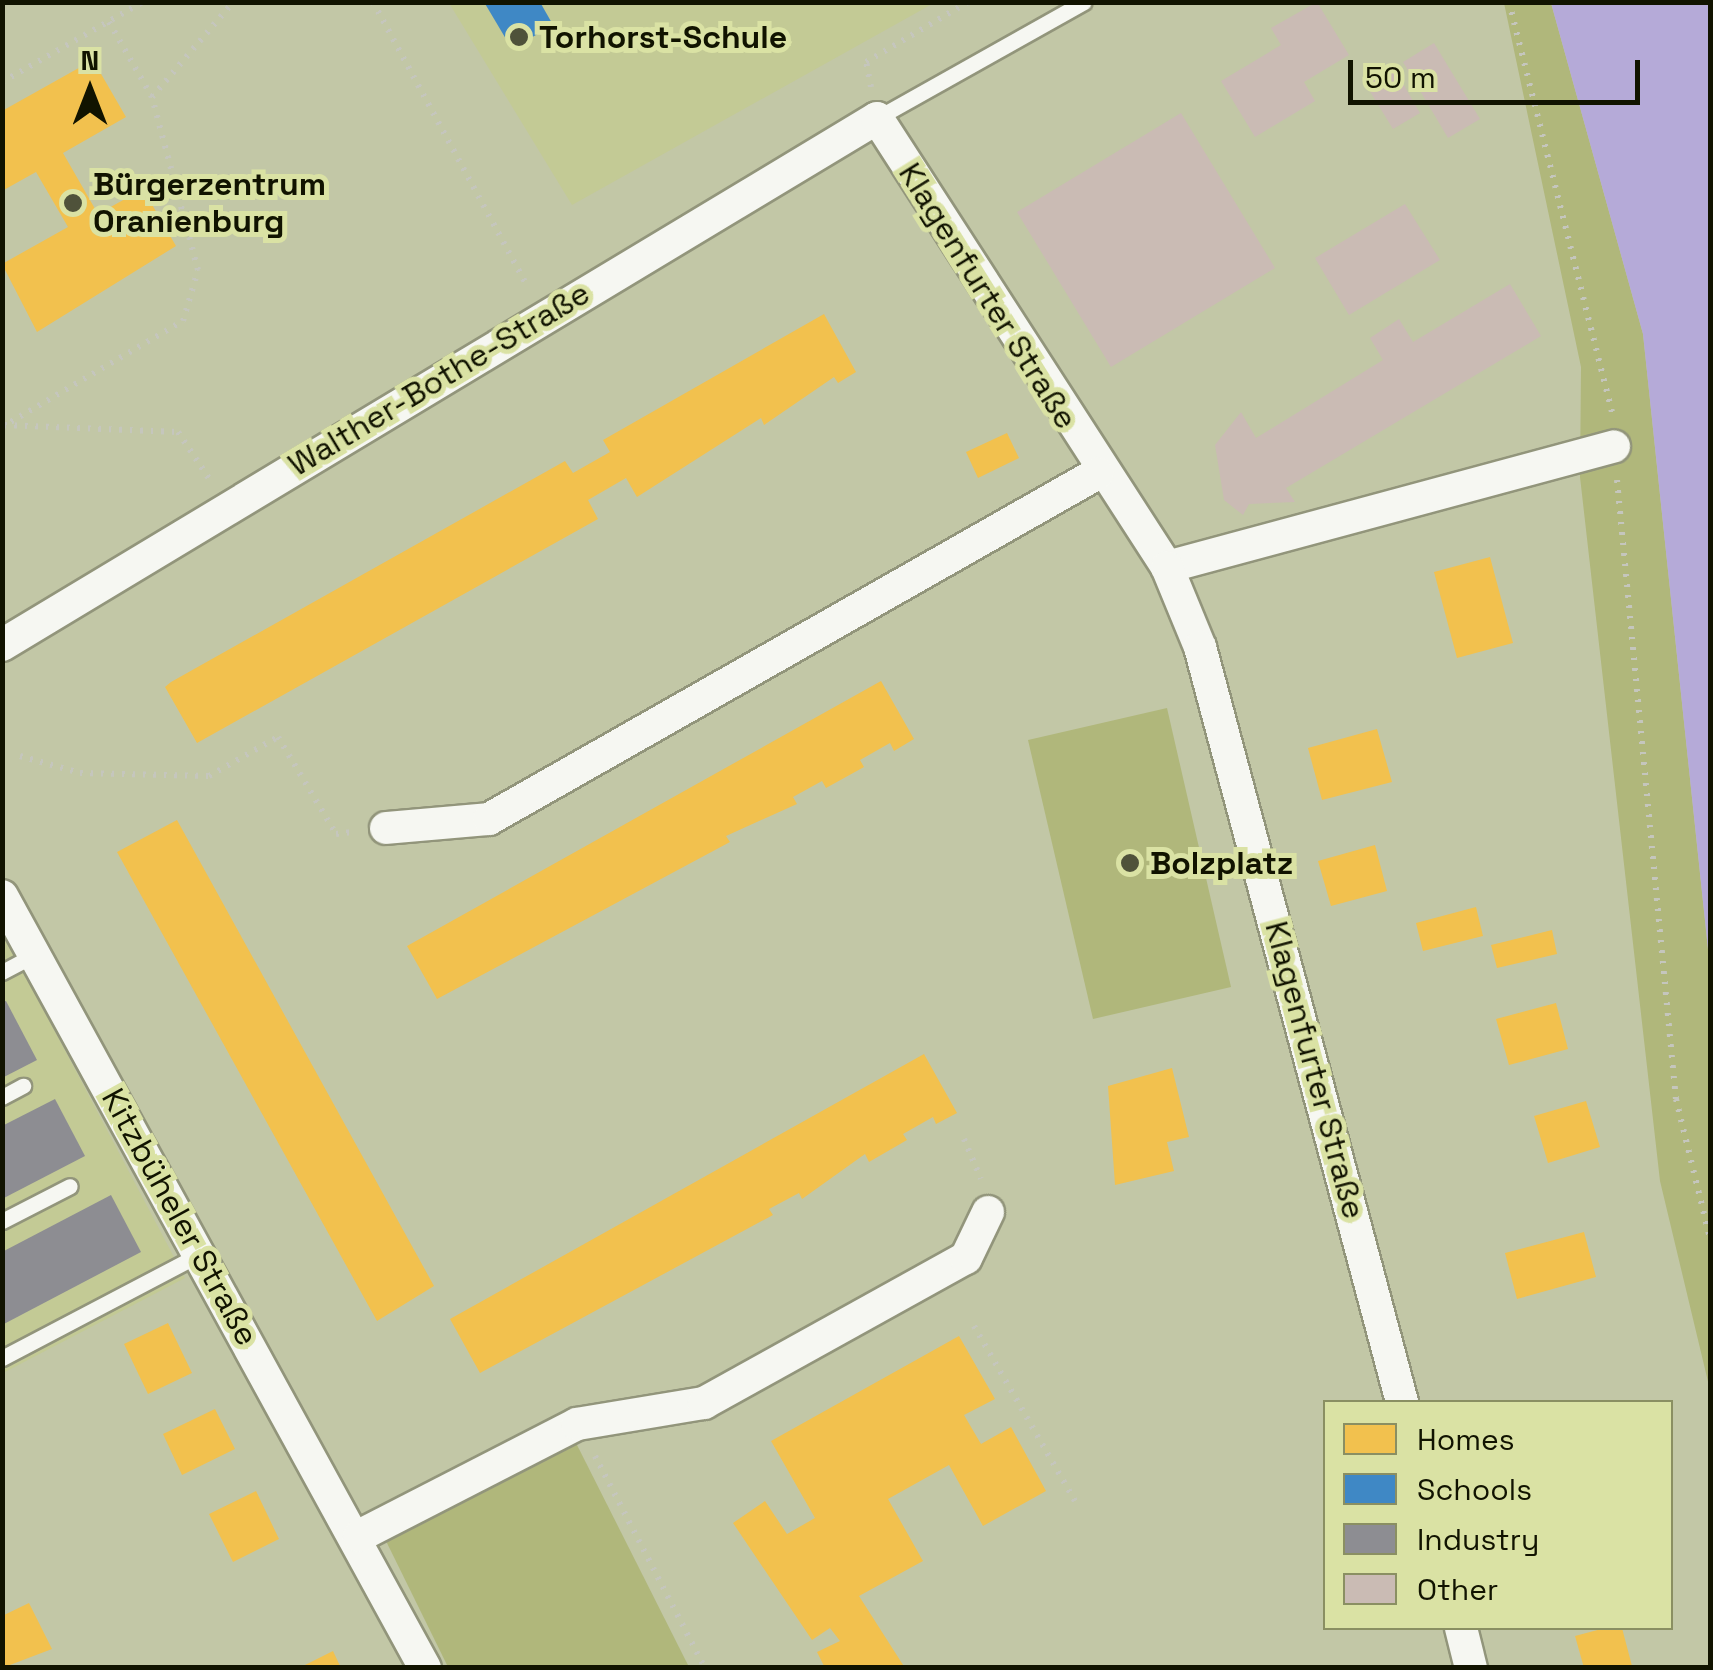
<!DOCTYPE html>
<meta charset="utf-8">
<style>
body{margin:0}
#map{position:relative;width:1713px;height:1670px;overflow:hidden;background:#c2c7a6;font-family:"Space Grotesk",sans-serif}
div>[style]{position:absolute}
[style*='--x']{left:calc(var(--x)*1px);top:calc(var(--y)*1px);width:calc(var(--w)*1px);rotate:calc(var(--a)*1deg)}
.built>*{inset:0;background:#c3ca95}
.green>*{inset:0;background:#b0b77b}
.water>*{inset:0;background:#b5aad8}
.homes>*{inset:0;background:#f2c14e}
.schools>*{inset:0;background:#3f88c5}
.industry>*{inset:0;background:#8d8d92}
.building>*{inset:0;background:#cabbb4}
.path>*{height:6px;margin-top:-3px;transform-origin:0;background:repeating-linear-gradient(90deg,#c5c6bd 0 2.5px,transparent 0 10.5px)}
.roads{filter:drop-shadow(2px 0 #92957b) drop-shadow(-2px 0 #92957b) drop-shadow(0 2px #92957b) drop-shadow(0 -2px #92957b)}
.lane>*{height:15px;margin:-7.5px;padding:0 7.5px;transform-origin:7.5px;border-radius:7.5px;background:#f6f7f2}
.street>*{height:32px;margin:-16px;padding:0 16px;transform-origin:16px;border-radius:16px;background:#f6f7f2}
.dots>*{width:28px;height:28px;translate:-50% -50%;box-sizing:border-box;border:5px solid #dae2a4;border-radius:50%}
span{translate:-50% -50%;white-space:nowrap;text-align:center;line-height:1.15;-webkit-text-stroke:10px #dae2a4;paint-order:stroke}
.poi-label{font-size:32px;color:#111300;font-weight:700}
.left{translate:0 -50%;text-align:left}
.street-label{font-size:32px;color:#111300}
.frame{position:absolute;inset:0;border:5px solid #111300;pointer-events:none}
.legend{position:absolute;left:1323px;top:1400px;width:350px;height:230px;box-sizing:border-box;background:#dae2a4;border:2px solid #8a8f62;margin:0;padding:12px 18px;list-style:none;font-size:30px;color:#111300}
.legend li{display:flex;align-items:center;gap:20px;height:50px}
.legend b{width:50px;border:2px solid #8a8f62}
.north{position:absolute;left:40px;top:40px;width:100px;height:100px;-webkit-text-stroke:8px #dae2a4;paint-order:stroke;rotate:0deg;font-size:28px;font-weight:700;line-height:40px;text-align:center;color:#111300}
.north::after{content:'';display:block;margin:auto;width:35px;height:45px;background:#111300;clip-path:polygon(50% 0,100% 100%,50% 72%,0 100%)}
.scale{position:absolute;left:1348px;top:60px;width:292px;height:45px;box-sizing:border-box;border:5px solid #111300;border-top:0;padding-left:12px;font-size:30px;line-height:35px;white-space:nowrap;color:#111300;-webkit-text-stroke:8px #dae2a4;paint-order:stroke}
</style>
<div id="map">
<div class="built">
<div style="clip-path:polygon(449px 3px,934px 3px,572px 205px)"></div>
<div style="clip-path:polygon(2px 931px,185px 1278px,3px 1373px,2px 1373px)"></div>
</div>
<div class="green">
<div style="clip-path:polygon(1504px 3px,1551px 3px,1643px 334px,1710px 968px,1710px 1390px,1660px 1181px,1580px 477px,1581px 367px)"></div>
<div style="clip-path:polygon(1167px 708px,1231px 987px,1093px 1019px,1028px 740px)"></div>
<div style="clip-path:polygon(575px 1441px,689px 1667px,448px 1667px,386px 1541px)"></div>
</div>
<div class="water">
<div style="clip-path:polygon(1551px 3px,1710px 3px,1710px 968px,1643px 334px)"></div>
</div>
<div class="homes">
<div style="clip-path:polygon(93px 60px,126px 117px,63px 153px,98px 214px,143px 189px,176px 246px,37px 332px,2px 264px,68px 227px,36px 172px,2px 191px,2px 111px)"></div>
<div style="clip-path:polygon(824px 314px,856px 372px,838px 383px,834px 377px,764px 425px,761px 418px,637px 497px,626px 478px,588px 500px,598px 519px,197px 743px,165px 687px,171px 682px,565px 461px,573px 473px,610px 452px,603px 440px)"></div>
<div style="clip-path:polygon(1007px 433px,1019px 458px,978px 478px,966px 452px)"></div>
<div style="clip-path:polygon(1490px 557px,1513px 643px,1457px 658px,1434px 572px)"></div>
<div style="clip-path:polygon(881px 681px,914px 739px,894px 751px,890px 743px,860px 760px,864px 767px,826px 788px,822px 781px,793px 797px,797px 804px,726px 836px,730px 842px,437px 999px,407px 946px)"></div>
<div style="clip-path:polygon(1377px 729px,1392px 782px,1322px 800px,1308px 748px)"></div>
<div style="clip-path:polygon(177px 820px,434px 1286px,377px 1321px,117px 852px)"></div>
<div style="clip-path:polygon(1375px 845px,1387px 891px,1331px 906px,1318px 861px)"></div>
<div style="clip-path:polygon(1476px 907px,1483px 936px,1423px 951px,1416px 923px)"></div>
<div style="clip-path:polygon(1552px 930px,1557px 954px,1497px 968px,1491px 945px)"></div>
<div style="clip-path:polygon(1556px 1003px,1568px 1049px,1509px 1065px,1496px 1019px)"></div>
<div style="clip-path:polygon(924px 1054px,957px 1113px,936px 1124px,933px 1117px,903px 1134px,907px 1140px,869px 1162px,865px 1154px,802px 1199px,799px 1193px,769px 1209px,773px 1215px,480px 1373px,450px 1319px)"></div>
<div style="clip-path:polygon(1172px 1068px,1189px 1137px,1167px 1142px,1174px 1171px,1115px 1185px,1108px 1086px)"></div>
<div style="clip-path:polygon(1586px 1101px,1600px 1147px,1548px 1163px,1534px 1116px)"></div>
<div style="clip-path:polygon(1584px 1232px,1596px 1277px,1517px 1299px,1505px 1253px)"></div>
<div style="clip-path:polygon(168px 1323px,192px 1373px,148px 1394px,124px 1344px)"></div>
<div style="clip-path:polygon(959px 1336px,995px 1399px,964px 1415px,981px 1444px,1011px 1427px,1046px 1491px,983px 1526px,949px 1465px,888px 1499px,923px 1561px,859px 1596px,905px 1668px,825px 1668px,817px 1652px,840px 1641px,830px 1628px,812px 1640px,733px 1523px,765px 1501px,787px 1534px,815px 1518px,771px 1441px)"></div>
<div style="clip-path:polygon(215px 1409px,235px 1449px,182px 1475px,163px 1434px)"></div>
<div style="clip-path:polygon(256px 1491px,279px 1539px,233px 1562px,209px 1514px)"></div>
<div style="clip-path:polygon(29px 1603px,52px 1649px,2px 1668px,2px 1616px)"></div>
<div style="clip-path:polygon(1605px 1628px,1622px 1628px,1632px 1666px,1584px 1668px,1575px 1636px)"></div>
<div style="clip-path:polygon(333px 1651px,341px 1668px,299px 1668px)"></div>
</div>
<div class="schools">
<div style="clip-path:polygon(484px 2px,540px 2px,553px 25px,512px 49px)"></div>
</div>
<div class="industry">
<div style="clip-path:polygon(6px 1001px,37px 1060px,2px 1078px,2px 1002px)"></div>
<div style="clip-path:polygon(55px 1099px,85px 1156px,2px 1199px,2px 1126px)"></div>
<div style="clip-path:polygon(111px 1195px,141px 1252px,2px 1325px,2px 1252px)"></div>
</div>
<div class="building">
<div style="clip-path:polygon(1317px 2px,1349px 55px,1304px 82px,1315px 101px,1255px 137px,1221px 81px,1281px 45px,1271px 28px)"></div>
<div style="clip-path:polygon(1434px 43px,1480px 119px,1448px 138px,1403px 62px)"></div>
<div style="clip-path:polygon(1394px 68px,1420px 113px,1393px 129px,1366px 85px)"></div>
<div style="clip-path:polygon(1181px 113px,1275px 268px,1111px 367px,1017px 212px)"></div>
<div style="clip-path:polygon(1405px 204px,1440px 260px,1349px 315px,1315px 258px)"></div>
<div style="clip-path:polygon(1510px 284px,1541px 336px,1286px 488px,1295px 502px,1249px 504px,1243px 515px,1224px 500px,1215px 445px,1241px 412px,1256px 438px,1383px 360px,1370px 338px,1399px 319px,1413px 342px)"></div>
</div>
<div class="path">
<div style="--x:373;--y:2;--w:324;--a:61.5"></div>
<div style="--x:1509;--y:2;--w:424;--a:75.9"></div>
<div style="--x:109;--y:22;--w:86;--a:60.2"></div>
<div style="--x:2;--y:82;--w:162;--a:-29.6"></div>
<div style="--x:871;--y:87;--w:25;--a:-101"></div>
<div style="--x:866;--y:62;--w:118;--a:-30.5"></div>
<div style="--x:4;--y:425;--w:174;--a:2.3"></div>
<div style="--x:178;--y:432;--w:58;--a:56.3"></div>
<div style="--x:2;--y:427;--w:210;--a:-30.4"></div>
<div style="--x:183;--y:321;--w:53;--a:-73.6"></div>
<div style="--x:198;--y:270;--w:179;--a:-104.9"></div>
<div style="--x:152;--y:97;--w:125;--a:-49.5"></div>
<div style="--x:1617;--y:480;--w:622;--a:84.56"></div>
<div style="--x:1676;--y:1099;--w:144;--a:76.3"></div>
<div style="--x:20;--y:756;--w:62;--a:15.8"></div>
<div style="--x:80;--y:773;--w:129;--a:1.3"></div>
<div style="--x:209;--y:776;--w:79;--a:-29.5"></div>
<div style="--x:278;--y:737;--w:113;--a:59.1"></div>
<div style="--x:336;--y:834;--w:16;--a:-7"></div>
<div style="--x:964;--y:1139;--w:43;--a:67"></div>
<div style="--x:974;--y:1326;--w:202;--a:60"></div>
<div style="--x:595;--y:1456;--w:239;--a:62.6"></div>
</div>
<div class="roads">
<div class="lane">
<div style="--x:877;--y:118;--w:237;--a:-29.3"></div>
<div style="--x:2;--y:972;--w:36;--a:-28"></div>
<div style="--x:2;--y:1097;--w:24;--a:-28"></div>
<div style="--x:2;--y:1221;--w:76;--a:-27.2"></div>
<div style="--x:2;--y:1358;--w:224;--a:-27.7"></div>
</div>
<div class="street">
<div style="--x:1167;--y:567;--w:463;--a:-15.1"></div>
<div style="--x:2;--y:645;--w:1021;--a:-31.06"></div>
<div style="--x:877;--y:118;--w:535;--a:57.14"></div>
<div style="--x:1167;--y:567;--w:87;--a:67.6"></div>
<div style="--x:1200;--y:647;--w:782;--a:75.02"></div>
<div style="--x:386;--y:828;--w:103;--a:-5"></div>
<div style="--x:489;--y:819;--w:700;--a:-29.6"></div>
<div style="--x:2;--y:896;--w:880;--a:61.28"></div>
<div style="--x:359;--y:1536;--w:245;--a:-27.2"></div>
<div style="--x:577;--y:1424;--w:129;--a:-9.4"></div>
<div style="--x:704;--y:1403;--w:299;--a:-29"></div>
<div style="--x:966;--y:1258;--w:51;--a:-64.4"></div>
<div style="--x:1461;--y:1628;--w:41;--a:76"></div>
</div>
</div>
<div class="dots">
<div style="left:519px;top:37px;background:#4f523a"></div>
<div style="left:73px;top:203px;background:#4f523a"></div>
<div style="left:1130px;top:863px;background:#4f523a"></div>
</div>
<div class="poi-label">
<span class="left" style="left:539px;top:37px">Torhorst-Schule</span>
<span class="left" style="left:93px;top:203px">Bürgerzentrum<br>Oranienburg</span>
<span class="left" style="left:1150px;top:863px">Bolzplatz</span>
</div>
<div class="street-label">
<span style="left:988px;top:296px;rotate:58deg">Klagenfurter Straße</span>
<span style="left:439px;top:379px;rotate:-31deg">Walther-Bothe-Straße</span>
<span style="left:1315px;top:1070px;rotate:75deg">Klagenfurter Straße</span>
<span style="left:180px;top:1217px;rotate:61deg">Kitzbüheler Straße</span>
</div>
<div class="frame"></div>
<ul class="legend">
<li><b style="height:28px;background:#f2c14e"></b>Homes</li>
<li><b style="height:28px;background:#3f88c5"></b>Schools</li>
<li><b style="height:28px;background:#8d8d92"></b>Industry</li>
<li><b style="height:28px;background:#cabbb4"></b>Other</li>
</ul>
<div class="north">N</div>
<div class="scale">50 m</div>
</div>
